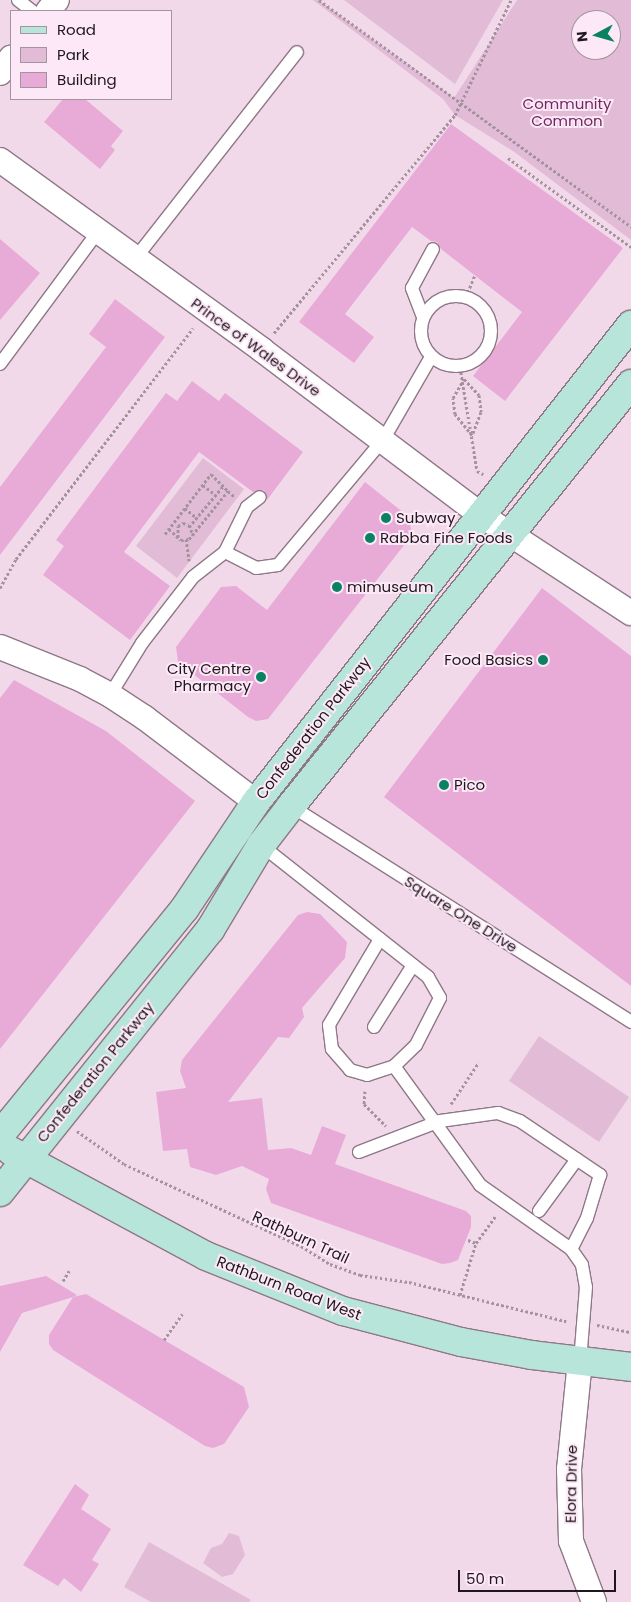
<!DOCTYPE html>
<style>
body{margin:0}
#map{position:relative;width:631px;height:1602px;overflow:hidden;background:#f2d9ea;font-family:Poppins,sans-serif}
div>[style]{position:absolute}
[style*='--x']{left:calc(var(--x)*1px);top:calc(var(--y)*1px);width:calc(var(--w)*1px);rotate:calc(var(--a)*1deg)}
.green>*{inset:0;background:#e2bcd7}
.building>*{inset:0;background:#e8abd7}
.path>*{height:3px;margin-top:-1.5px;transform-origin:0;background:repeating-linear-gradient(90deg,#a4929e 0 2.5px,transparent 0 5px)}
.roads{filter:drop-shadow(1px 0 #8e7887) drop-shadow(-1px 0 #8e7887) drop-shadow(0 1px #8e7887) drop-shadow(0 -1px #8e7887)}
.lane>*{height:12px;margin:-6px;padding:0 6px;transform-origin:6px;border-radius:6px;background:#fff}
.lane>.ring{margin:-6px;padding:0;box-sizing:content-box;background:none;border:12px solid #fff;border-radius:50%}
.street>*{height:24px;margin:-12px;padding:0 12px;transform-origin:12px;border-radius:12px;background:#fff}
.secondary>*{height:28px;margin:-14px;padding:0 14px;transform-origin:14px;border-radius:14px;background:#b7e5d9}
.dots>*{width:14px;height:14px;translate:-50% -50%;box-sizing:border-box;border:2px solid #fce8f6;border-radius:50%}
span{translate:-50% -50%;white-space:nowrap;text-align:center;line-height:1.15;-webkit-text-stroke:4px #fce8f6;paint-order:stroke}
.park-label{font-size:15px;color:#702a61}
.street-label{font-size:15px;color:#1f171d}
.poi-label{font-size:15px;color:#1f171d}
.left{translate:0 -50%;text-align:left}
.right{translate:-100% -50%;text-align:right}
.legend{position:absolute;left:10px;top:10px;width:162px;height:90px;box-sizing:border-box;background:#fce8f6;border:1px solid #a4949f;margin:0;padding:6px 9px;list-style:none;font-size:15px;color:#1f171d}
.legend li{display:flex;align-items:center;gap:10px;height:25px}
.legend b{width:25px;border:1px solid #a4949f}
.north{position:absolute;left:571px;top:10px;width:50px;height:50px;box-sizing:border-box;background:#fce8f6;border:1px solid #a4949f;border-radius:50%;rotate:264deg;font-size:14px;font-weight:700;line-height:20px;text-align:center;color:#1f171d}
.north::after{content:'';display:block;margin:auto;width:18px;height:22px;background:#0a8262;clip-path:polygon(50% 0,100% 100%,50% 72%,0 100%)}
.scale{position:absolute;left:458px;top:1570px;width:158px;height:22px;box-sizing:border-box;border:2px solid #1f171d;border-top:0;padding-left:6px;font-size:15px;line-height:18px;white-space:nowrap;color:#1f171d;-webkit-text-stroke:4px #fce8f6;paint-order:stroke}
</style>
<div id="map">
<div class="green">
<div style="clip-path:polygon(evenodd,313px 0,319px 0,454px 98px,517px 0,631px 0,631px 240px,513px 151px,455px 115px,443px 99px,313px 0,581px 20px,611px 20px,611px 50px,581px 50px,581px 20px)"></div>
<div style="clip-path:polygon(344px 0,503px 0,455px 84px)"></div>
<div style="clip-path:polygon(203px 458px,244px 489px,177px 578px,136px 546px)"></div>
<div style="clip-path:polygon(539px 1036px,629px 1097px,599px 1142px,509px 1081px)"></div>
<div style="clip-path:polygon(229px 1533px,239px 1536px,245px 1555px,233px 1574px,222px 1577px,203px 1563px,211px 1548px,222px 1544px)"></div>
<div style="clip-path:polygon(149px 1542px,251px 1600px,249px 1602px,151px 1602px,124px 1587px)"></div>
</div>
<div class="building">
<div style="clip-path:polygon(63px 99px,85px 99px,123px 131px,111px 146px,115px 150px,100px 169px,44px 122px)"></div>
<div style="clip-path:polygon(451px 124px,623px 248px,505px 401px,473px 376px,522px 312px,441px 249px,437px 242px,431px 241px,412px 227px,345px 314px,374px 337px,354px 363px,299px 322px)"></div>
<div style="clip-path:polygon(0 239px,40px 273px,0 320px)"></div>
<div style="clip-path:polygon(115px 299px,165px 337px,0 555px,0 487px,106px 347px,89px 334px)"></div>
<div style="clip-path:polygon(192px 381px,219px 401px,225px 393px,303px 452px,267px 500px,264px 490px,253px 492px,199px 452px,124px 552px,170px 586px,130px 640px,43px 575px,64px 546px,56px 540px,166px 393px,177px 401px)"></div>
<div style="clip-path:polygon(365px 482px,409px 517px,412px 535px,268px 719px,256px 721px,248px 717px,178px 662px,176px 647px,221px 587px,236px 586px,267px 610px)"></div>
<div style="clip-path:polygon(542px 588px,631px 656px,631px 986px,384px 797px)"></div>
<div style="clip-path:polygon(14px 680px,106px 731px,195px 801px,0 1049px,0 698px)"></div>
<div style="clip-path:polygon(307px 912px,320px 914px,347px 942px,345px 958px,302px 1008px,304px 1017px,289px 1038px,278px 1037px,228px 1102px,262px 1098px,268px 1150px,291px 1148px,311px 1155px,322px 1126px,346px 1135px,335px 1164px,466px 1211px,471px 1216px,471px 1227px,458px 1260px,450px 1263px,442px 1264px,271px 1203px,266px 1189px,269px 1179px,242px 1166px,216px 1175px,190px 1167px,187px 1149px,163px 1151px,156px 1092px,186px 1088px,180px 1071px,182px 1060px,298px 915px)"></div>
<div style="clip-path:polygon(46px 1276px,77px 1295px,73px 1297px,86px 1294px,244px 1387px,249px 1407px,224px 1444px,213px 1448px,205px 1446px,53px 1350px,49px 1344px,49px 1335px,73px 1297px,22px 1313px,0 1352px,0 1286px)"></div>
<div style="clip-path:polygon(75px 1484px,89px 1495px,81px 1509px,111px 1529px,92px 1560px,99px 1564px,81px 1592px,64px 1578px,58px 1586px,23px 1565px)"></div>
</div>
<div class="path">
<div style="--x:319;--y:0;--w:386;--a:36"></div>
<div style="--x:508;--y:158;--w:152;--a:35.9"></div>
<div style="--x:466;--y:297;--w:24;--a:-68"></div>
<div style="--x:274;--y:333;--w:283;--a:-50.3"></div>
<div style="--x:455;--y:115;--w:128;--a:-64"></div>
<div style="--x:460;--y:367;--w:105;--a:80.7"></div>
<div style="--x:477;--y:471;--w:7;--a:27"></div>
<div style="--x:464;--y:379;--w:22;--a:47"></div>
<div style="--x:479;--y:395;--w:17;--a:83"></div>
<div style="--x:481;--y:412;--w:25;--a:111"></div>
<div style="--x:472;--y:435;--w:27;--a:-129"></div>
<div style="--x:455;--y:414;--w:16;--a:-97"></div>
<div style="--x:453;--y:398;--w:22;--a:-60"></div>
<div style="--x:203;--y:485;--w:16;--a:38"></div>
<div style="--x:185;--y:508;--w:16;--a:40"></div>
<div style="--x:189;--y:527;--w:55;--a:-50.2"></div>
<div style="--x:169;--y:529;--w:16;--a:43"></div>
<div style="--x:181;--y:540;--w:8;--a:-7"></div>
<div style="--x:189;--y:539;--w:62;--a:-50.9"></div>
<div style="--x:228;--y:491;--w:9;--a:41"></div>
<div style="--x:165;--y:534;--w:76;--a:-52.5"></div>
<div style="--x:211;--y:474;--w:24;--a:45"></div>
<div style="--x:178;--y:537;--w:11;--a:-90"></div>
<div style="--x:178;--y:526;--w:6;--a:-31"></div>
<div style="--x:183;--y:523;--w:6;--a:18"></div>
<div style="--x:189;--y:525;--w:11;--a:68"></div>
<div style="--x:186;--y:539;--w:22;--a:82"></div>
<div style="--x:0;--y:588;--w:33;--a:-61"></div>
<div style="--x:16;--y:559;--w:291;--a:-52.5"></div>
<div style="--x:365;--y:1091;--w:13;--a:94"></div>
<div style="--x:364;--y:1104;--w:31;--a:45"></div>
<div style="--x:451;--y:1104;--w:50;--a:-56.3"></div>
<div style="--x:77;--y:1131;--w:57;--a:35.1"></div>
<div style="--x:124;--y:1164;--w:195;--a:24.9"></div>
<div style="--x:301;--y:1246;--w:34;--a:32"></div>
<div style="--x:330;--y:1264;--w:32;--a:20"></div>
<div style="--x:360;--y:1275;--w:49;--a:8.1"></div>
<div style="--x:409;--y:1282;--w:162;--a:14"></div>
<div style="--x:468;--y:1240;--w:9;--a:21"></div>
<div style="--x:63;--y:1281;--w:12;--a:-59"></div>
<div style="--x:460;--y:1295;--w:54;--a:-72.9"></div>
<div style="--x:476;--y:1243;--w:34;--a:-54"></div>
<div style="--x:597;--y:1325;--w:35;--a:12"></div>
<div style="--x:164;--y:1340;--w:32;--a:-55"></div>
</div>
<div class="roads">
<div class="lane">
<div style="--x:18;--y:0;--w:18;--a:38"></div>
<div style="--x:134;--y:260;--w:264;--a:-51.9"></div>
<div class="ring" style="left:421px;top:296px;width:58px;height:58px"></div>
<div style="--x:423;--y:317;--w:31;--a:-111"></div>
<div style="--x:412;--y:288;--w:44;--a:-61.7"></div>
<div style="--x:0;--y:364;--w:163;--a:-53.5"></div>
<div style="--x:225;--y:552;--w:35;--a:27"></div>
<div style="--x:256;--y:568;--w:22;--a:-8"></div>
<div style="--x:278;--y:565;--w:163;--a:-50"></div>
<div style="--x:383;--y:440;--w:96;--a:-60"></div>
<div style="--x:110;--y:695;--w:61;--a:-58.4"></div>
<div style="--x:142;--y:643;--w:83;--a:-52.3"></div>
<div style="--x:193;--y:577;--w:41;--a:-38"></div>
<div style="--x:225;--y:552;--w:50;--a:-63.9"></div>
<div style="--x:247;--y:507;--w:16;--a:-38"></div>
<div style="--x:291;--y:806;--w:403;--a:32.4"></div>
<div style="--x:261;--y:845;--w:213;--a:38.3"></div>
<div style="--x:428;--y:977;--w:24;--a:60"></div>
<div style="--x:440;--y:998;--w:53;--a:117.1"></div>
<div style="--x:416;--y:1045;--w:30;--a:136"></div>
<div style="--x:380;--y:939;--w:100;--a:120.7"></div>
<div style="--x:329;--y:1025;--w:24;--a:83"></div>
<div style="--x:332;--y:1049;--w:28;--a:49"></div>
<div style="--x:350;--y:1070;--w:18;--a:16"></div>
<div style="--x:367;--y:1075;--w:28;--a:-18"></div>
<div style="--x:394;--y:1066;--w:147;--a:54.1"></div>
<div style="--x:480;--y:1185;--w:111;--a:35.1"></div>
<div style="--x:571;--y:1249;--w:19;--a:55"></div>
<div style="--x:582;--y:1265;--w:22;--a:80"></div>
<div style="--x:586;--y:1287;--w:74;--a:94.6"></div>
<div style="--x:374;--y:1027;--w:73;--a:-57.8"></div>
<div style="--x:359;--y:1152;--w:87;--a:-20.9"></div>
<div style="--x:440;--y:1121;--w:59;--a:-7.9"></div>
<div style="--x:498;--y:1113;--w:23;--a:20"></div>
<div style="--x:520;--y:1121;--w:97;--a:34"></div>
<div style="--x:600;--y:1175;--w:45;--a:106.8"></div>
<div style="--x:587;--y:1218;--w:35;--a:117"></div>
<div style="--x:539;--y:1211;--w:64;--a:-53.8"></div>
</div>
<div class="street">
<div style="--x:48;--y:11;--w:14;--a:-51"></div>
<div style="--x:0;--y:73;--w:19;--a:-54"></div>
<div style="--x:0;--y:160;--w:324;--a:35.9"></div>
<div style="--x:262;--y:350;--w:274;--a:37"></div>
<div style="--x:481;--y:515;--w:179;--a:33.2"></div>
<div style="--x:0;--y:647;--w:86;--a:21.8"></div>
<div style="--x:80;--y:679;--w:34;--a:28"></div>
<div style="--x:110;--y:695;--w:42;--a:33.3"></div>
<div style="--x:145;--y:718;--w:139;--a:37.1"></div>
<div style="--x:580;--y:1361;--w:109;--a:95.8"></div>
<div style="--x:569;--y:1469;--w:72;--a:88.4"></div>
<div style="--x:571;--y:1541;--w:65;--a:69.3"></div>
</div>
<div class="secondary">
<div style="--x:0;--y:1135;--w:293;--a:-50.8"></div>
<div style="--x:185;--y:908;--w:128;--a:-56.2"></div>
<div style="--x:256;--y:802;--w:607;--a:-51.83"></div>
<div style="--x:11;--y:1151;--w:221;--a:28.3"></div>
<div style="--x:206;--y:1256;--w:148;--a:21.9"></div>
<div style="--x:343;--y:1311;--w:122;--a:14.7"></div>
<div style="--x:461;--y:1342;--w:72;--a:10.4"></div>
<div style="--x:532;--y:1355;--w:100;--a:6.9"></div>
<div style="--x:0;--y:1192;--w:336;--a:-51.3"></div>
<div style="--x:210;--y:930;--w:99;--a:-59"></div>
<div style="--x:261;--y:845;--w:49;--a:-52.4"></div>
<div style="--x:291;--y:806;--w:542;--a:-51.14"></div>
</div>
</div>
<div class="dots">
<div style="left:386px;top:518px;background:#0a8262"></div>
<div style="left:370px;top:538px;background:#0a8262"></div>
<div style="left:337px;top:587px;background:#0a8262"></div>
<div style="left:543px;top:660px;background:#0a8262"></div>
<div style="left:261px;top:677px;background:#0a8262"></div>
<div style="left:444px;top:785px;background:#0a8262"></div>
</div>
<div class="park-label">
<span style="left:567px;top:112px">Community<br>Common</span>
</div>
<div class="street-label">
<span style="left:256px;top:347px;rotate:36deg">Prince of Wales Drive</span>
<span style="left:313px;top:728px;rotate:-52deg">Confederation Parkway</span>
<span style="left:461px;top:914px;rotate:32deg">Square One Drive</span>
<span style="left:95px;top:1072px;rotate:-51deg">Confederation Parkway</span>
<span style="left:301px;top:1237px;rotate:25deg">Rathburn Trail</span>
<span style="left:289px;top:1288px;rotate:21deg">Rathburn Road West</span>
<span style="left:571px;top:1484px;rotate:-89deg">Elora Drive</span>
</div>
<div class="poi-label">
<span class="left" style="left:396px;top:518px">Subway</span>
<span class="left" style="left:380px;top:538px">Rabba Fine Foods</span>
<span class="left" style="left:347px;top:587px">mimuseum</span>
<span class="right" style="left:533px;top:660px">Food Basics</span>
<span class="right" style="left:251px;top:677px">City Centre<br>Pharmacy</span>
<span class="left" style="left:454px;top:785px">Pico</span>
</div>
<ul class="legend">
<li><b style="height:6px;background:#b7e5d9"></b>Road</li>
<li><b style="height:14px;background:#e2bcd7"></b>Park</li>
<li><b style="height:14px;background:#e8abd7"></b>Building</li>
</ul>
<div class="north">N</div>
<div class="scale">50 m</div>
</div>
